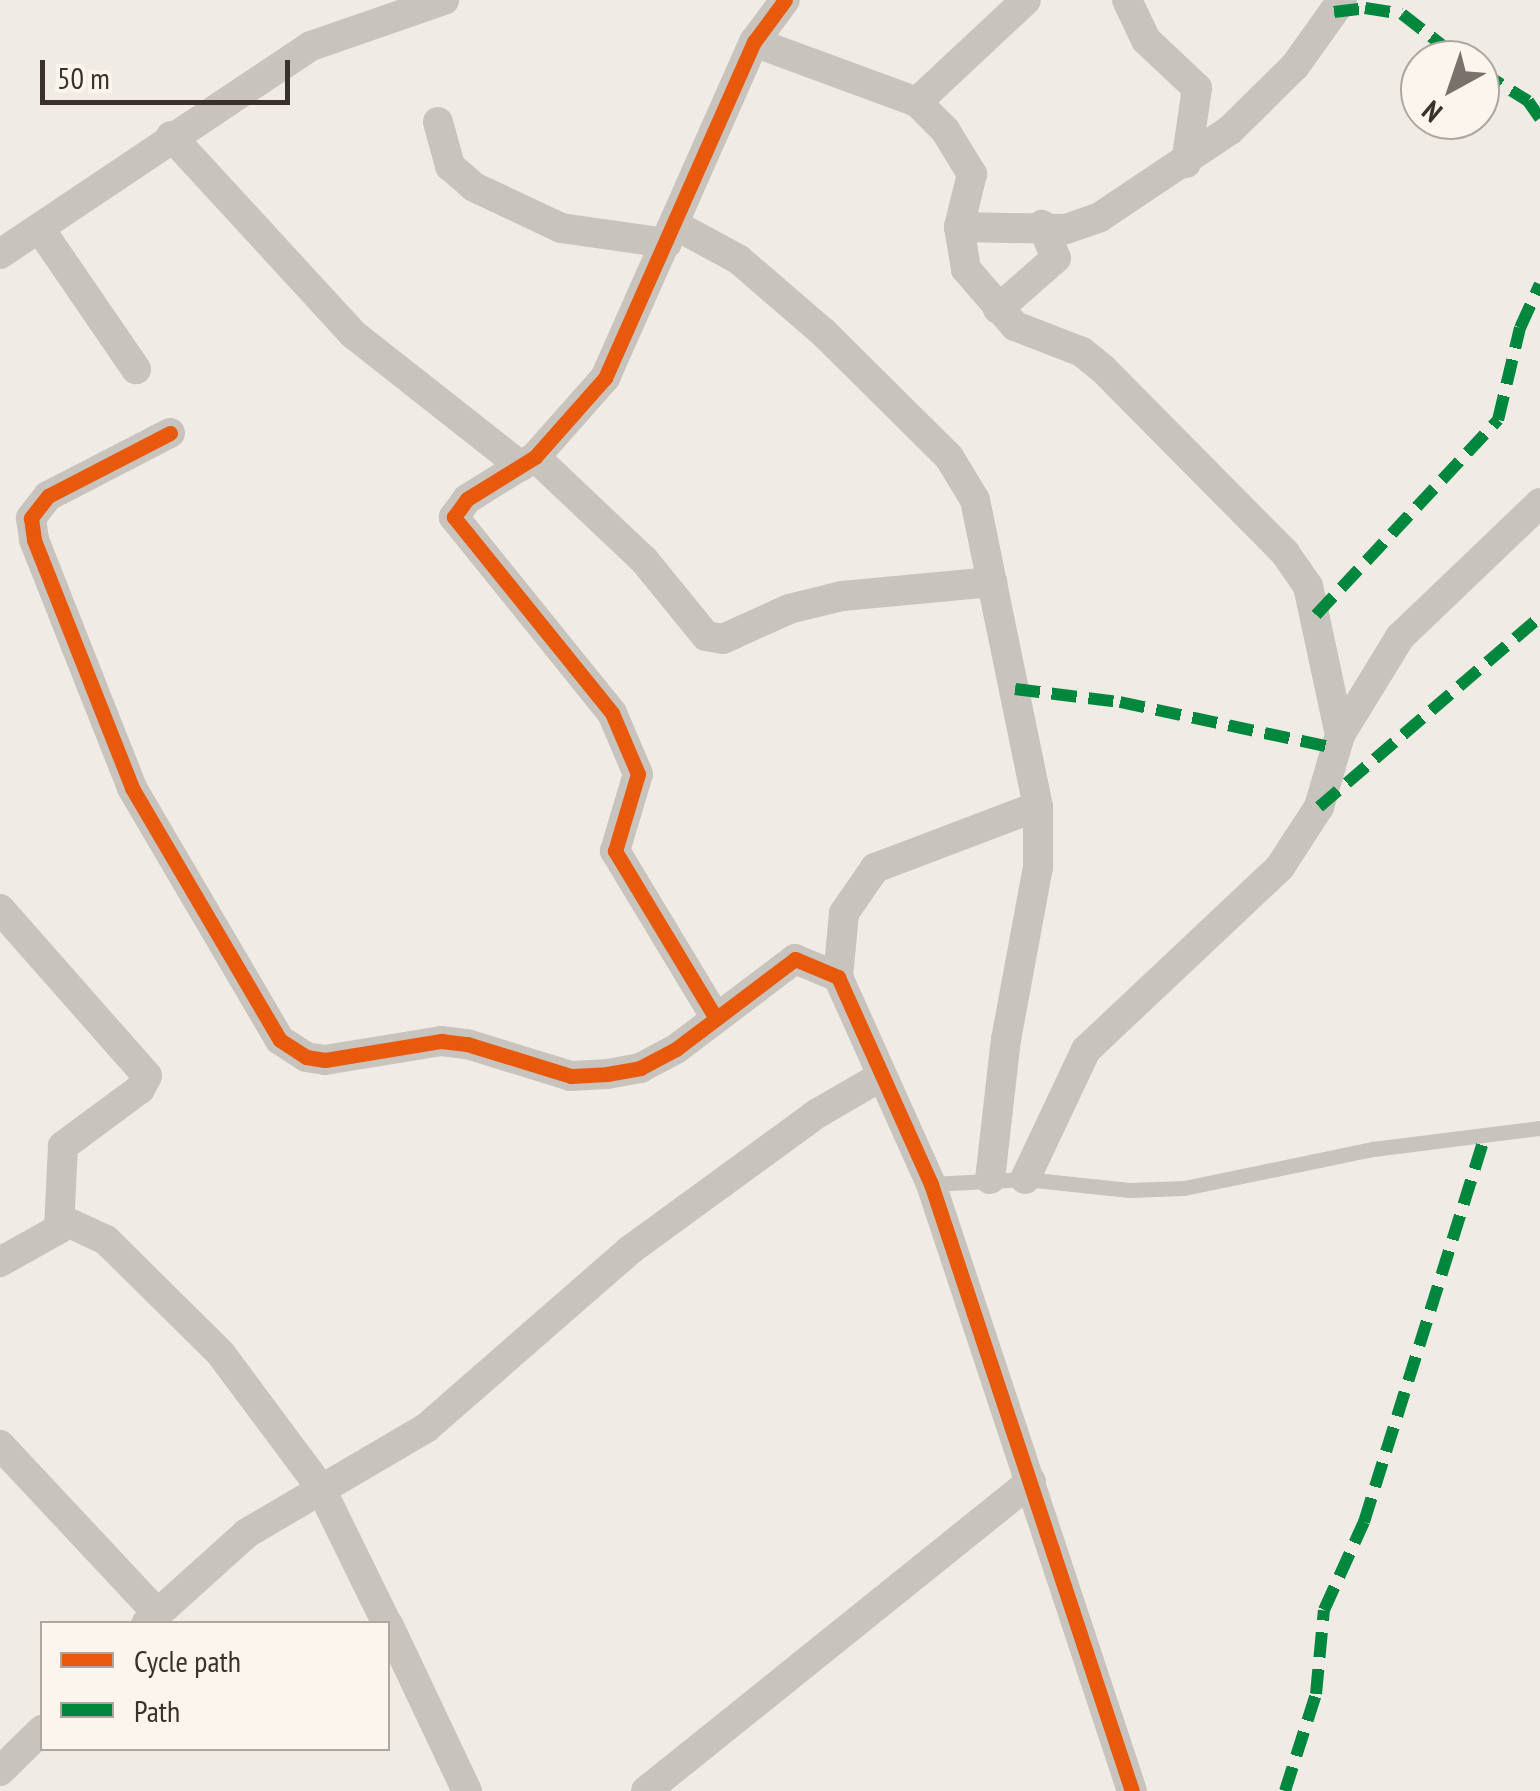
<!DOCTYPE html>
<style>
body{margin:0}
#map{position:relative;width:1540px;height:1791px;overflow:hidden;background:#f0ebe5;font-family:"PT Sans Narrow",sans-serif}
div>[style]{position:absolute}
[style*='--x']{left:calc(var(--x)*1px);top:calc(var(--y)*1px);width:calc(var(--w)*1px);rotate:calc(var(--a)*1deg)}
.service>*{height:15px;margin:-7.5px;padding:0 7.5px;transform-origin:7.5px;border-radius:7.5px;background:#c9c3be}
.minor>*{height:30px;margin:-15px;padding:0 15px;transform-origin:15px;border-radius:15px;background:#c9c3be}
.quiet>*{height:12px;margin-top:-6px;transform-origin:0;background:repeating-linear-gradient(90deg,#00873e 0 25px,transparent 0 37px)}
.cycleway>*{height:15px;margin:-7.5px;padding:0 7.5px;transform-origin:7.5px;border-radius:7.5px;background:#e8590c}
span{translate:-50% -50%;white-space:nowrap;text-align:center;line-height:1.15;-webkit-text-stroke:8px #fbf5ee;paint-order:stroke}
.legend{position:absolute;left:40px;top:1621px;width:350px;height:130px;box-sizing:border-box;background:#fbf5ee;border:2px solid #aea6a0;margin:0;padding:12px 18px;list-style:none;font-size:30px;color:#3b302b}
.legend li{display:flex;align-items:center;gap:20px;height:50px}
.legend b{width:50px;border:2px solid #aea6a0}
.north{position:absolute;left:1400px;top:40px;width:100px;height:100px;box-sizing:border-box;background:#fbf5ee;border:2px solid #aea6a0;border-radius:50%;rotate:220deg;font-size:28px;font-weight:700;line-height:40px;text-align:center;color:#3b302b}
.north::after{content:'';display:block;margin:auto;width:35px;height:45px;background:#7a716c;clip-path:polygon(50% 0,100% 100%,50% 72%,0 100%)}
.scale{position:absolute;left:40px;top:60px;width:250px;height:45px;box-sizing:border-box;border:5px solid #3b302b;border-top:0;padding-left:12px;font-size:30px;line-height:35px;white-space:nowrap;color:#3b302b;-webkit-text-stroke:8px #fbf5ee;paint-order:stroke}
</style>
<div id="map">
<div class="service">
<div style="--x:931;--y:1184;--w:94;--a:-3"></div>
<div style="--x:1025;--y:1179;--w:105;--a:6"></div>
<div style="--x:1129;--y:1190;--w:55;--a:-2.1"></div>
<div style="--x:1184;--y:1188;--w:193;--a:-11.7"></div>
<div style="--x:1373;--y:1149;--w:168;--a:-7.2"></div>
</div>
<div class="minor">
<div style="--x:1127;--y:0;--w:44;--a:64.6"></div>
<div style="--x:1146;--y:40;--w:70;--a:43.3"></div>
<div style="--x:1197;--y:88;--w:76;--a:98.3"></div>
<div style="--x:754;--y:42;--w:174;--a:20.2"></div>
<div style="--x:917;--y:102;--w:40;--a:45"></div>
<div style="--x:945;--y:130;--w:52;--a:58.5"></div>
<div style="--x:972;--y:174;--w:55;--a:103.8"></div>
<div style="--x:959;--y:227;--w:43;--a:80.5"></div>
<div style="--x:966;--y:269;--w:75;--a:49.3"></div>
<div style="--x:1015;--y:326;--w:72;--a:21.2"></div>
<div style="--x:1082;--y:352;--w:27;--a:39"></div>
<div style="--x:1103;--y:369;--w:259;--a:45.3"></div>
<div style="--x:1285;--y:553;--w:40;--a:55.1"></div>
<div style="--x:1308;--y:586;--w:152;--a:77.9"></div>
<div style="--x:917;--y:102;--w:149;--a:-43.1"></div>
<div style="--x:438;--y:122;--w:46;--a:74.7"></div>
<div style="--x:450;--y:166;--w:32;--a:41"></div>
<div style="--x:474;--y:187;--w:96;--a:25.2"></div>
<div style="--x:561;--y:228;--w:107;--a:8.1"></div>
<div style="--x:171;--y:136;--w:269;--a:47.4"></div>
<div style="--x:353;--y:334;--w:214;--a:38.2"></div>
<div style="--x:675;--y:225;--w:72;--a:28.4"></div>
<div style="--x:738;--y:259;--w:112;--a:40.7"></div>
<div style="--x:823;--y:332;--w:177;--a:44.8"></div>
<div style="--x:949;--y:457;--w:50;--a:58.8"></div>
<div style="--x:975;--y:500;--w:312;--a:78.4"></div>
<div style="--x:1038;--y:806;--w:61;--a:90"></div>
<div style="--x:1038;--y:867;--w:175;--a:100.5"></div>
<div style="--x:1006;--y:1039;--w:141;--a:96.5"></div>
<div style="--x:959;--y:227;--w:107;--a:1.1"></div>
<div style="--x:1066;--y:229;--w:36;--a:-19"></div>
<div style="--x:1100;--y:217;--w:156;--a:-33.8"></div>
<div style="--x:1230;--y:130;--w:91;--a:-44.6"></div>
<div style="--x:1295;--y:66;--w:81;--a:-54.5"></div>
<div style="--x:40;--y:229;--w:170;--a:55.6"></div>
<div style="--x:0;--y:254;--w:374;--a:-33.8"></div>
<div style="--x:311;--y:46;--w:141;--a:-19.1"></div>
<div style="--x:998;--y:309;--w:77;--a:-41.3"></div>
<div style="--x:1056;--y:258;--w:36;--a:-113"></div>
<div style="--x:170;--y:433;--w:137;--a:152.7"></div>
<div style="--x:48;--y:496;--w:28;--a:128"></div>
<div style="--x:31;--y:518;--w:22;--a:82"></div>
<div style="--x:34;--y:540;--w:267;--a:68.4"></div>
<div style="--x:132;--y:788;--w:292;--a:59.6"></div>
<div style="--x:280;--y:1040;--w:31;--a:33"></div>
<div style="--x:306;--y:1057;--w:19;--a:9"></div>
<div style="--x:325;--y:1060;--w:118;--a:-9.3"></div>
<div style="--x:441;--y:1041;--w:26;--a:7"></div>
<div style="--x:467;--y:1044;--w:109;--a:17.1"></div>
<div style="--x:571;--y:1076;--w:36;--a:-3"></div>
<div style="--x:607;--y:1074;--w:34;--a:-10"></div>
<div style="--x:640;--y:1068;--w:41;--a:-27.8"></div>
<div style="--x:676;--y:1049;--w:149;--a:-37.1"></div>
<div style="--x:795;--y:959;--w:47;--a:22.7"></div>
<div style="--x:838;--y:977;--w:227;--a:65.8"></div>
<div style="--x:931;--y:1184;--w:639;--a:71.68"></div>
<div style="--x:535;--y:457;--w:150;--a:43.4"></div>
<div style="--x:644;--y:560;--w:98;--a:50.8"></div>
<div style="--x:706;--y:636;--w:17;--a:10"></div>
<div style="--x:723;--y:639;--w:72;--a:-24.4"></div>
<div style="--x:789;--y:609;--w:55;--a:-13.8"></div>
<div style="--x:842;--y:596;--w:151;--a:-5.3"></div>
<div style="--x:0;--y:909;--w:222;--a:48.6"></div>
<div style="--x:147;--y:1076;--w:15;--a:118"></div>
<div style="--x:140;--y:1089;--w:96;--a:143.5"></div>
<div style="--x:63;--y:1146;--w:83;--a:92.8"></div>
<div style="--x:59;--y:1229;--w:68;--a:150.8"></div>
<div style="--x:838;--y:977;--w:64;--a:-84.6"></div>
<div style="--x:844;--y:913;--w:55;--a:-55.4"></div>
<div style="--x:875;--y:868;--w:174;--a:-20.8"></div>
<div style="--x:714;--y:1015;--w:192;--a:-121.1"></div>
<div style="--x:615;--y:851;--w:80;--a:-73.4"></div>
<div style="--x:638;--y:774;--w:66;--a:-113.1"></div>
<div style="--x:612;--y:713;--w:252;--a:-128.9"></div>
<div style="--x:454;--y:517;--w:22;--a:-54"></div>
<div style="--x:467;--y:499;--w:80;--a:-31.7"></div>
<div style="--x:535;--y:457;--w:106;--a:-48.5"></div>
<div style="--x:605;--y:378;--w:368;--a:-66.1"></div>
<div style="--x:754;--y:42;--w:52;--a:-53.6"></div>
<div style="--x:1025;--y:1179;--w:143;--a:-64.7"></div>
<div style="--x:1086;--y:1050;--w:267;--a:-43.3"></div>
<div style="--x:1280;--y:867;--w:72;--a:-57"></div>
<div style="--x:1319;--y:807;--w:75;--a:-73.7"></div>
<div style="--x:1340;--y:735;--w:115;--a:-58.5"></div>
<div style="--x:1400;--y:637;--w:194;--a:-43.7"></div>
<div style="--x:63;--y:1220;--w:47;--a:24.9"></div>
<div style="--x:106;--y:1240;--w:162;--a:44.7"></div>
<div style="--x:221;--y:1354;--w:166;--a:53.3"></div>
<div style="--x:320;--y:1487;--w:153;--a:63.9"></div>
<div style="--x:0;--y:1445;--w:230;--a:46.9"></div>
<div style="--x:146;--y:1624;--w:136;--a:-42"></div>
<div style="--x:247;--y:1533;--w:208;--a:-30.4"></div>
<div style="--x:426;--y:1428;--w:271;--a:-41.1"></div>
<div style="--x:630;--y:1250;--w:233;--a:-36.1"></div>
<div style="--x:818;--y:1113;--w:72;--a:-30.1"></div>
<div style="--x:388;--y:1624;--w:185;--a:64.7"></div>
<div style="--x:0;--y:1771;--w:59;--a:-44.3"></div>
<div style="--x:646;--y:1791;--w:494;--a:-38.8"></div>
</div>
<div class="quiet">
<div style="--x:1334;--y:12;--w:31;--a:-7"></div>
<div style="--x:1365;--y:8;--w:37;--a:9"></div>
<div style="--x:1402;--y:14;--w:75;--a:37.9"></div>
<div style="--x:1480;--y:71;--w:57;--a:32"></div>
<div style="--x:1528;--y:101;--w:21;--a:55"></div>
<div style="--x:1316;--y:615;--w:267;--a:-47"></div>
<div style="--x:1498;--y:420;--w:95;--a:-76.6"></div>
<div style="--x:1520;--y:328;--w:48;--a:-65.6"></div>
<div style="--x:1015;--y:689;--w:106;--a:7.1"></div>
<div style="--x:1120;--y:702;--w:220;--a:12.1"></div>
<div style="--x:1319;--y:807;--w:291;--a:-40.7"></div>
<div style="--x:1285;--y:1791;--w:102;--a:-72.3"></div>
<div style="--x:1316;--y:1694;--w:84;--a:-84.6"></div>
<div style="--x:1324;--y:1610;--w:97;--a:-65.6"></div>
<div style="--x:1364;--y:1522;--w:402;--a:-72.6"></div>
</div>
<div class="cycleway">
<div style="--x:170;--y:433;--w:137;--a:152.7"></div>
<div style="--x:48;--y:496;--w:28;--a:128"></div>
<div style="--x:31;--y:518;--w:22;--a:82"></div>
<div style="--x:34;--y:540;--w:267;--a:68.4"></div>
<div style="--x:132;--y:788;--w:292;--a:59.6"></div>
<div style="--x:280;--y:1040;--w:31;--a:33"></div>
<div style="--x:306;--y:1057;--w:19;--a:9"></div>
<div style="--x:325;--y:1060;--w:118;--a:-9.3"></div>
<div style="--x:441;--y:1041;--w:26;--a:7"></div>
<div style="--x:467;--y:1044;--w:109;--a:17.1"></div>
<div style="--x:571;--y:1076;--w:36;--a:-3"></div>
<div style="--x:607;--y:1074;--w:34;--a:-10"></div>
<div style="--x:640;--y:1068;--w:41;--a:-27.8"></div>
<div style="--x:676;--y:1049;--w:149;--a:-37.1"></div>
<div style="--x:795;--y:959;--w:47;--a:22.7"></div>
<div style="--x:838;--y:977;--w:227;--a:65.8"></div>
<div style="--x:931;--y:1184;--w:639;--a:71.68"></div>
<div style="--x:714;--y:1015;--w:192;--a:-121.1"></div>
<div style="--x:615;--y:851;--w:80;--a:-73.4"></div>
<div style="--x:638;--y:774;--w:66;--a:-113.1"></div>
<div style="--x:612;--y:713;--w:252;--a:-128.9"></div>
<div style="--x:454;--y:517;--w:22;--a:-54"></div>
<div style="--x:467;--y:499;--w:80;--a:-31.7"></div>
<div style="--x:535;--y:457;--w:106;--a:-48.5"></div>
<div style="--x:605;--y:378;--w:368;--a:-66.1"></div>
<div style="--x:754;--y:42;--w:52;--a:-53.6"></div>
</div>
<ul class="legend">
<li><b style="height:12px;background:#e8590c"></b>Cycle path</li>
<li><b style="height:12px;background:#00873e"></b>Path</li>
</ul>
<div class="north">N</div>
<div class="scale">50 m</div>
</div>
